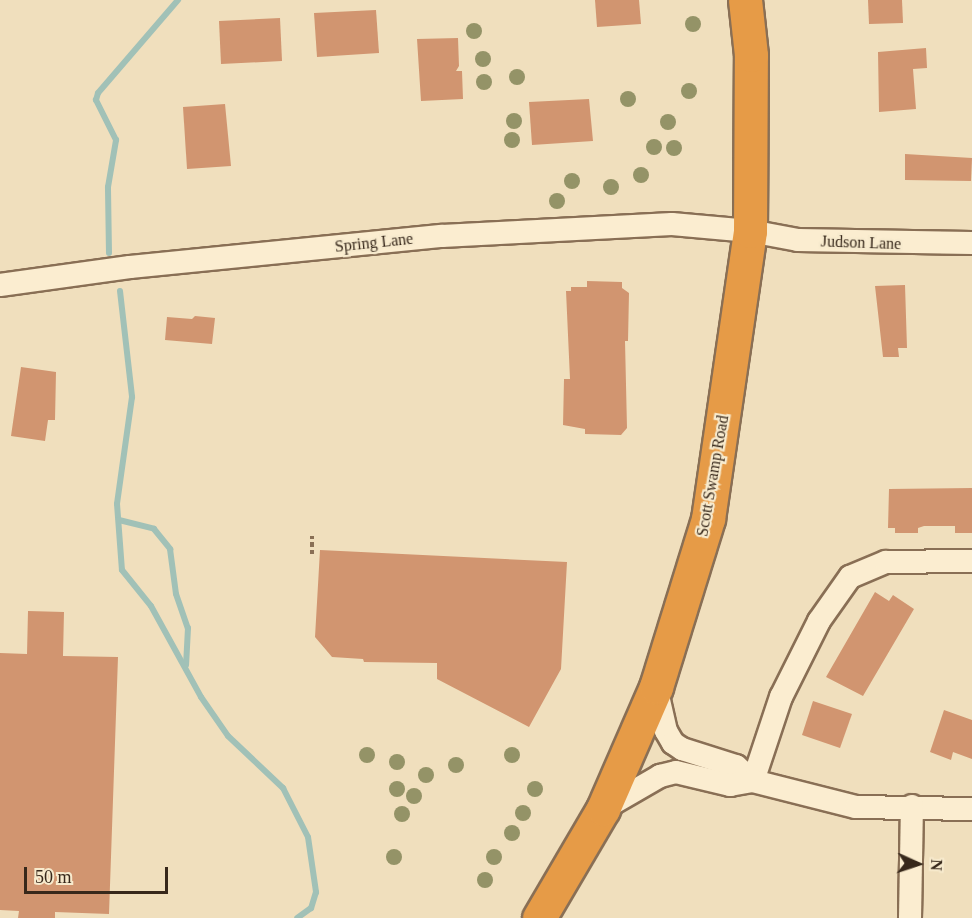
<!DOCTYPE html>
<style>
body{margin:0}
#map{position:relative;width:972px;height:918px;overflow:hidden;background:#f0dfbd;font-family:"Times New Roman",serif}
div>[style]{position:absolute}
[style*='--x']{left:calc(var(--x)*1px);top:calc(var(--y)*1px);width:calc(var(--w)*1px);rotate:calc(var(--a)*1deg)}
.stream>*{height:6px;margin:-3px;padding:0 3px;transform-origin:3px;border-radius:3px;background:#a1c1b7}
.building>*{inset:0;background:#d19570}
.path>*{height:4px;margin-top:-2px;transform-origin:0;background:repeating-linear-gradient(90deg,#896f55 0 4.5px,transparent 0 7.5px)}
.roads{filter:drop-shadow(2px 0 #896f55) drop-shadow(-2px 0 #896f55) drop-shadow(0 2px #896f55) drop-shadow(0 -2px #896f55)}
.street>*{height:22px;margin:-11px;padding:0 11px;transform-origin:11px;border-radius:11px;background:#fbedd0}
.highway>*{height:33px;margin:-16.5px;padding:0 16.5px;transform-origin:16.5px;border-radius:16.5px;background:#e69b47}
.trees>*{width:16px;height:16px;margin:-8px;border-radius:50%;background:#949367}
span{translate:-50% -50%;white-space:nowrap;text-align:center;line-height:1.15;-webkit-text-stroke:4.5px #f7eacd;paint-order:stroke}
.street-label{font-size:16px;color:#37281b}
.north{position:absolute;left:888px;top:834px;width:60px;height:60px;-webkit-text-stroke:4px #f7eacd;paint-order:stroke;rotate:93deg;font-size:16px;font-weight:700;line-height:24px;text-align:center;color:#37281b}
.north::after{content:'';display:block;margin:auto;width:21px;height:27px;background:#37281b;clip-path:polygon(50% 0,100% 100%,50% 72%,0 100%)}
.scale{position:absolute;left:24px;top:867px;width:144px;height:27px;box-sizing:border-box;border:3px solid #37281b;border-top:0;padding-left:8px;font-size:18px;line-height:21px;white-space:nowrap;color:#37281b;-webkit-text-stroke:4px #f7eacd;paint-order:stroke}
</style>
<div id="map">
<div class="stream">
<div style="--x:109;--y:253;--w:66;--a:-90.9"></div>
<div style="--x:108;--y:187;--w:48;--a:-80.3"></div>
<div style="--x:116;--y:140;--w:45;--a:-116.6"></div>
<div style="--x:96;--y:100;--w:7;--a:-74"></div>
<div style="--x:98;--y:93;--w:123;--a:-49.3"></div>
<div style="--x:120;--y:291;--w:107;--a:83.5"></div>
<div style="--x:132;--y:397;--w:108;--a:98"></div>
<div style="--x:117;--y:504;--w:66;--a:85.7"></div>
<div style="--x:122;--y:570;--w:46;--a:51.1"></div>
<div style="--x:151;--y:606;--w:104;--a:61.2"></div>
<div style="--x:201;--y:697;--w:47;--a:55.3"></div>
<div style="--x:228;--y:736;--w:76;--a:43.4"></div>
<div style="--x:283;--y:788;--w:55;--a:63"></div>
<div style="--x:308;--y:837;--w:56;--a:81.7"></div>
<div style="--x:316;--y:892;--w:17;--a:107"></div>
<div style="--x:311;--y:908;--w:17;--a:144"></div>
<div style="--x:119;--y:520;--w:36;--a:14"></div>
<div style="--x:154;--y:529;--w:26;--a:51"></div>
<div style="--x:170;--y:549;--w:45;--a:82.4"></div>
<div style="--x:176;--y:594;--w:36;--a:71"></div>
<div style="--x:188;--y:628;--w:37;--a:93"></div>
</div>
<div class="building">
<div style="clip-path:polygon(595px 0,639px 0,641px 24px,597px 27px)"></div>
<div style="clip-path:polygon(868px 0,902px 0,903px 23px,869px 24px)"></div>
<div style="clip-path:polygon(376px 10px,379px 53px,317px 57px,314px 13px)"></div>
<div style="clip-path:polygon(280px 18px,282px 61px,221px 64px,219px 21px)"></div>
<div style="clip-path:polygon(458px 38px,459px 66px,456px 71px,462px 71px,463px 99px,421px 101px,417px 39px)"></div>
<div style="clip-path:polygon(926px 48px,927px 68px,913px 69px,916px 109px,879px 112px,878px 52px)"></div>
<div style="clip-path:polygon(589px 99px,593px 141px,532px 145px,529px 102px)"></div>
<div style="clip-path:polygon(225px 104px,231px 166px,187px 169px,183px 107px)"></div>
<div style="clip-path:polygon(905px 154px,972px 158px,971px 181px,905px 180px)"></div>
<div style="clip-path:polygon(587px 281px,622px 282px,622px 288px,629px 293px,628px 341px,625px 341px,627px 428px,621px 435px,585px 434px,585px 429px,563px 425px,564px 379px,570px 379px,566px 291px,571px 291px,571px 287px,587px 287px)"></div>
<div style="clip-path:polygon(905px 285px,907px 348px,898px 348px,899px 357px,883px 357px,875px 286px)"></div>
<div style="clip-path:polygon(195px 316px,215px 318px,212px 344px,165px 340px,167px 317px,192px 319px)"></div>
<div style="clip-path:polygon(21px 367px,56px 372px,55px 420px,48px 420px,45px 441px,11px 436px)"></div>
<div style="clip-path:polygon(972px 488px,972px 533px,955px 533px,955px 526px,924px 526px,918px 528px,918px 533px,895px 533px,895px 528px,888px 528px,889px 489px)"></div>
<div style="clip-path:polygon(320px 550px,567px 562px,561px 669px,529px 727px,437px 679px,437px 663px,364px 662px,363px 659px,332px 657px,315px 637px)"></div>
<div style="clip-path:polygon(875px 592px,889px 601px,893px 595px,914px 609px,863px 696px,826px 677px)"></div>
<div style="clip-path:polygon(28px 611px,64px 612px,63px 656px,118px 657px,109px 914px,55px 912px,55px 918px,18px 918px,19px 911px,0 910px,0 653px,27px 654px)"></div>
<div style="clip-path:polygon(813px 701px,852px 714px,840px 748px,802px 735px)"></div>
<div style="clip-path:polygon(944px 710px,972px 720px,972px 759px,953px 752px,951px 760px,930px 752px)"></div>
</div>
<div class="path">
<div style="--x:312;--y:554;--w:18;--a:-90"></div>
</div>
<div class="roads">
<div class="street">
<div style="--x:0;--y:285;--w:131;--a:-7.9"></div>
<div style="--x:130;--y:267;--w:314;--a:-5.7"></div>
<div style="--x:442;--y:236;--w:230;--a:-3"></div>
<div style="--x:672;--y:224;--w:78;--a:5.1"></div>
<div style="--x:750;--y:231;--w:49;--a:10.6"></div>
<div style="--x:798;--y:240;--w:174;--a:1"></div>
<div style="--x:656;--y:687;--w:45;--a:77.2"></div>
<div style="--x:666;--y:731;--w:14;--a:60"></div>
<div style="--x:673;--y:743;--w:11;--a:34"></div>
<div style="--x:682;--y:749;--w:57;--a:17.5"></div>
<div style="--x:736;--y:766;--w:23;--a:41"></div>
<div style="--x:753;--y:781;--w:89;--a:-71.6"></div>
<div style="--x:781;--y:697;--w:85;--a:-63.4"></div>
<div style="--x:819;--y:621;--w:54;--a:-54.8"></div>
<div style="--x:850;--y:577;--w:39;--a:-23"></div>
<div style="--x:886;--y:562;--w:86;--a:-0.7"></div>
<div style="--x:603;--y:809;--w:66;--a:-30.1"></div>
<div style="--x:660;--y:776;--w:16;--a:-14"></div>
<div style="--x:676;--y:772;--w:56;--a:13.5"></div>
<div style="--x:730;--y:785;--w:23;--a:-10"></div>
<div style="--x:753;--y:781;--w:106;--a:14.2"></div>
<div style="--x:856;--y:807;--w:116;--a:1"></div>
<div style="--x:910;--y:918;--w:112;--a:-89"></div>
</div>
<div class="highway">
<div style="--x:539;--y:918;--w:126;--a:-59.6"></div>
<div style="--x:603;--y:809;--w:133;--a:-66.5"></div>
<div style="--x:656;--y:687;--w:176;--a:-72.8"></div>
<div style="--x:708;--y:519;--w:291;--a:-81.7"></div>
<div style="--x:750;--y:231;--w:176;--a:-89.7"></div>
<div style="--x:751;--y:55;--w:55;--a:-96.2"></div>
</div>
</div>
<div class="trees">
<div style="left:693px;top:24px"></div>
<div style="left:474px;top:31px"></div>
<div style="left:483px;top:59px"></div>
<div style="left:517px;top:77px"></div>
<div style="left:484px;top:82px"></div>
<div style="left:689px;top:91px"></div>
<div style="left:628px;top:99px"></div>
<div style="left:514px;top:121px"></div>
<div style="left:668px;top:122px"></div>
<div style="left:512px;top:140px"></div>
<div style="left:654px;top:147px"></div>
<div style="left:674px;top:148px"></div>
<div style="left:641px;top:175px"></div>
<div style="left:572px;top:181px"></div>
<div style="left:611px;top:187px"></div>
<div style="left:557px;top:201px"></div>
<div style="left:367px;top:755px"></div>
<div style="left:512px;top:755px"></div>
<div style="left:397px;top:762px"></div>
<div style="left:456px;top:765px"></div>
<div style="left:426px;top:775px"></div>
<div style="left:397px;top:789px"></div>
<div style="left:535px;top:789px"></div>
<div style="left:414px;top:796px"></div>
<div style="left:523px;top:813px"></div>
<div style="left:402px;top:814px"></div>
<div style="left:512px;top:833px"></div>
<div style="left:394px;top:857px"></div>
<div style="left:494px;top:857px"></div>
<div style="left:485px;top:880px"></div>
</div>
<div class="street-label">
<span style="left:374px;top:243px;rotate:-6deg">Spring Lane</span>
<span style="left:861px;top:243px;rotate:2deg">Judson Lane</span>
<span style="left:713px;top:476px;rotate:-80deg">Scott Swamp Road</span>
</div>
<div class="north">N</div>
<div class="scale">50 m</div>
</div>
